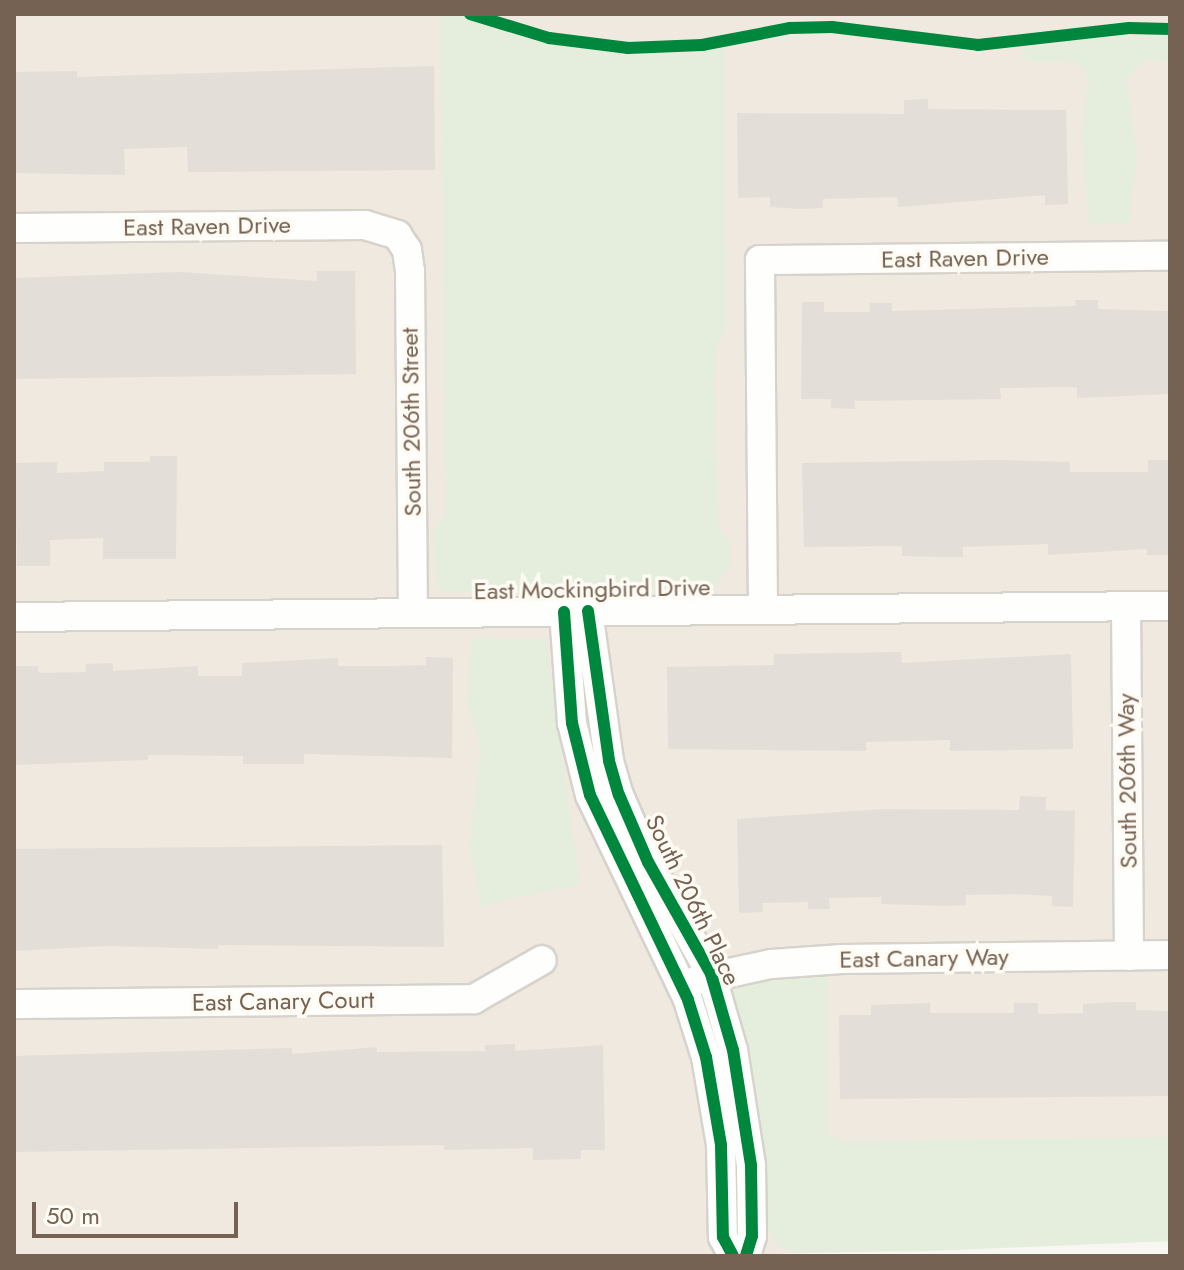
<!DOCTYPE html>
<style>
body{margin:0}
#map{position:relative;width:1184px;height:1270px;overflow:hidden;background:#f8f6f1;font-family:Jost,sans-serif}
div>[style]{position:absolute}
[style*='--x']{left:calc(var(--x)*1px);top:calc(var(--y)*1px);width:calc(var(--w)*1px);rotate:calc(var(--a)*1deg)}
.residential>*{inset:0;background:#f0e9e0}
.green>*{inset:0;background:#e5eedd}
.building>*{inset:0;background:#e3ded7}
.roads{filter:drop-shadow(2px 0 #d6d2cc) drop-shadow(-2px 0 #d6d2cc) drop-shadow(0 2px #d6d2cc) drop-shadow(0 -2px #d6d2cc)}
.street>*{height:28px;margin:-14px;padding:0 14px;transform-origin:14px;border-radius:14px;background:#fefefd}
.cycleway>*{height:12px;margin:-6px;padding:0 6px;transform-origin:6px;border-radius:6px;background:#00873e}
span{translate:-50% -50%;white-space:nowrap;text-align:center;line-height:1.15;-webkit-text-stroke:7px #fefbf4;paint-order:stroke}
.street-label{font-size:24px;color:#756252}
.frame{position:absolute;inset:0;border:16px solid #756252;pointer-events:none}
.scale{position:absolute;left:32px;top:1202px;width:206px;height:36px;box-sizing:border-box;border:4px solid #756252;border-top:0;padding-left:10px;font-size:24px;line-height:28px;white-space:nowrap;color:#756252;-webkit-text-stroke:6px #fefbf4;paint-order:stroke}
</style>
<div id="map">
<div class="residential">
<div style="clip-path:polygon(14px 14px,1170px 14px,1170px 1241px,716px 1256px,14px 1256px)"></div>
</div>
<div class="green">
<div style="clip-path:polygon(440px 14px,470px 14px,497px 26px,599px 47px,725px 40px,726px 328px,715px 352px,714px 384px,719px 529px,730px 540px,730px 567px,710px 590px,446px 592px,436px 588px,433px 531px,446px 513px)"></div>
<div style="clip-path:polygon(1170px 35px,1170px 61px,1144px 60px,1127px 79px,1137px 157px,1129px 223px,1089px 223px,1081px 134px,1088px 83px,1084px 69px,1075px 62px,1027px 61px,1020px 49px,1117px 36px)"></div>
<div style="clip-path:polygon(471px 638px,546px 639px,580px 884px,481px 906px,469px 845px,481px 748px,467px 704px)"></div>
<div style="clip-path:polygon(828px 976px,828px 1134px,843px 1141px,1170px 1137px,1170px 1241px,929px 1251px,795px 1253px,779px 1246px,769px 1231px,759px 1100px,729px 985px)"></div>
</div>
<div class="building">
<div style="clip-path:polygon(434px 66px,435px 170px,188px 172px,187px 147px,124px 149px,125px 175px,14px 173px,14px 72px,77px 71px,77px 77px)"></div>
<div style="clip-path:polygon(928px 99px,928px 109px,1066px 110px,1068px 204px,1045px 205px,1045px 195px,898px 207px,897px 197px,823px 199px,823px 208px,801px 209px,770px 207px,770px 197px,738px 198px,737px 113px,904px 114px,904px 100px)"></div>
<div style="clip-path:polygon(317px 271px,355px 271px,356px 374px,14px 379px,14px 278px,180px 272px,317px 281px)"></div>
<div style="clip-path:polygon(1075px 300px,1098px 300px,1098px 309px,1170px 311px,1170px 394px,1077px 398px,1077px 387px,1000px 388px,1001px 399px,855px 401px,855px 409px,831px 408px,831px 399px,801px 399px,802px 302px,824px 302px,824px 312px,870px 312px,870px 303px,892px 303px,892px 311px,1076px 306px)"></div>
<div style="clip-path:polygon(150px 456px,177px 456px,176px 559px,103px 559px,103px 538px,50px 540px,50px 566px,17px 566px,15px 463px,57px 462px,57px 473px,104px 471px,104px 462px,150px 462px)"></div>
<div style="clip-path:polygon(995px 460px,1070px 462px,1070px 472px,1148px 472px,1148px 460px,1170px 460px,1170px 555px,1147px 555px,1147px 549px,1048px 555px,1048px 544px,963px 547px,963px 557px,942px 557px,902px 556px,902px 546px,804px 547px,802px 463px)"></div>
<div style="clip-path:polygon(901px 652px,902px 663px,1071px 654px,1073px 749px,950px 751px,950px 740px,866px 742px,866px 751px,668px 749px,667px 667px,774px 665px,774px 654px)"></div>
<div style="clip-path:polygon(426px 657px,453px 658px,452px 758px,304px 754px,304px 764px,243px 764px,243px 756px,148px 755px,148px 760px,14px 765px,14px 666px,38px 666px,39px 673px,86px 672px,86px 664px,113px 663px,113px 671px,198px 666px,198px 676px,242px 676px,242px 663px,338px 658px,338px 666px,393px 666px,426px 665px)"></div>
<div style="clip-path:polygon(1020px 796px,1046px 797px,1046px 810px,1075px 811px,1073px 907px,1052px 906px,1052px 896px,1018px 894px,966px 895px,966px 905px,945px 906px,881px 904px,881px 897px,829px 898px,830px 909px,808px 909px,808px 902px,762px 903px,763px 912px,739px 913px,737px 819px,883px 809px,1019px 810px)"></div>
<div style="clip-path:polygon(442px 845px,444px 947px,218px 945px,218px 949px,107px 946px,14px 951px,14px 849px)"></div>
<div style="clip-path:polygon(1115px 1002px,1136px 1002px,1136px 1010px,1169px 1011px,1169px 1096px,840px 1099px,839px 1015px,871px 1015px,871px 1005px,930px 1003px,930px 1013px,1014px 1013px,1014px 1003px,1038px 1003px,1038px 1014px,1083px 1013px,1083px 1004px)"></div>
<div style="clip-path:polygon(515px 1044px,515px 1051px,603px 1045px,605px 1150px,581px 1150px,581px 1159px,533px 1160px,533px 1148px,444px 1150px,444px 1145px,14px 1152px,14px 1056px,292px 1048px,292px 1054px,377px 1047px,377px 1052px,485px 1051px,485px 1045px)"></div>
</div>
<div class="roads">
<div class="street">
<div style="--x:14;--y:228;--w:351;--a:-0.5"></div>
<div style="--x:365;--y:225;--w:34;--a:17"></div>
<div style="--x:397;--y:235;--w:18;--a:56"></div>
<div style="--x:407;--y:250;--w:21;--a:82"></div>
<div style="--x:410;--y:271;--w:342;--a:89.5"></div>
<div style="--x:1126;--y:606;--w:350;--a:89.5"></div>
<div style="--x:763;--y:609;--w:349;--a:-90.5"></div>
<div style="--x:760;--y:260;--w:410;--a:-0.6"></div>
<div style="--x:588;--y:611;--w:151;--a:82"></div>
<div style="--x:609;--y:761;--w:35;--a:74"></div>
<div style="--x:619;--y:795;--w:73;--a:66.6"></div>
<div style="--x:648;--y:862;--w:129;--a:60.6"></div>
<div style="--x:711;--y:974;--w:79;--a:73.9"></div>
<div style="--x:733;--y:1050;--w:116;--a:81.1"></div>
<div style="--x:751;--y:1165;--w:71;--a:89.2"></div>
<div style="--x:752;--y:1236;--w:21;--a:107"></div>
<div style="--x:564;--y:612;--w:111;--a:85.9"></div>
<div style="--x:572;--y:723;--w:74;--a:76"></div>
<div style="--x:590;--y:795;--w:227;--a:64.4"></div>
<div style="--x:688;--y:1000;--w:60;--a:72.5"></div>
<div style="--x:706;--y:1057;--w:89;--a:80.3"></div>
<div style="--x:721;--y:1145;--w:92;--a:88.8"></div>
<div style="--x:723;--y:1237;--w:21;--a:62"></div>
<div style="--x:14;--y:617;--w:1156;--a:-0.55"></div>
<div style="--x:697;--y:980;--w:76;--a:-12.2"></div>
<div style="--x:771;--y:964;--w:71;--a:-4"></div>
<div style="--x:842;--y:959;--w:328;--a:-0.7"></div>
<div style="--x:14;--y:1004;--w:460;--a:-0.6"></div>
<div style="--x:474;--y:999;--w:78;--a:-29.8"></div>
</div>
</div>
<div class="cycleway">
<div style="--x:470;--y:14;--w:83;--a:16.9"></div>
<div style="--x:549;--y:38;--w:80;--a:7.2"></div>
<div style="--x:628;--y:48;--w:74;--a:-2.3"></div>
<div style="--x:702;--y:45;--w:90;--a:-10.9"></div>
<div style="--x:790;--y:28;--w:42;--a:-1.4"></div>
<div style="--x:832;--y:27;--w:147;--a:7"></div>
<div style="--x:978;--y:45;--w:152;--a:-6.4"></div>
<div style="--x:1129;--y:28;--w:41;--a:1.4"></div>
<div style="--x:588;--y:611;--w:151;--a:82"></div>
<div style="--x:609;--y:761;--w:35;--a:74"></div>
<div style="--x:619;--y:795;--w:73;--a:66.6"></div>
<div style="--x:648;--y:862;--w:129;--a:60.6"></div>
<div style="--x:711;--y:974;--w:79;--a:73.9"></div>
<div style="--x:733;--y:1050;--w:116;--a:81.1"></div>
<div style="--x:751;--y:1165;--w:71;--a:89.2"></div>
<div style="--x:752;--y:1236;--w:21;--a:107"></div>
<div style="--x:564;--y:612;--w:111;--a:85.9"></div>
<div style="--x:572;--y:723;--w:74;--a:76"></div>
<div style="--x:590;--y:795;--w:227;--a:64.4"></div>
<div style="--x:688;--y:1000;--w:60;--a:72.5"></div>
<div style="--x:706;--y:1057;--w:89;--a:80.3"></div>
<div style="--x:721;--y:1145;--w:92;--a:88.8"></div>
<div style="--x:723;--y:1237;--w:21;--a:62"></div>
</div>
<div class="street-label">
<span style="left:207px;top:226px;rotate:-1deg">East Raven Drive</span>
<span style="left:965px;top:258px;rotate:-1deg">East Raven Drive</span>
<span style="left:411px;top:422px;rotate:-91deg">South 206th Street</span>
<span style="left:592px;top:589px;rotate:-1deg">East Mockingbird Drive</span>
<span style="left:1127px;top:781px;rotate:-91deg">South 206th Way</span>
<span style="left:693px;top:900px;rotate:64deg">South 206th Place</span>
<span style="left:924px;top:958px;rotate:-1deg">East Canary Way</span>
<span style="left:283px;top:1001px;rotate:-1deg">East Canary Court</span>
</div>
<div class="frame"></div>
<div class="scale">50 m</div>
</div>
